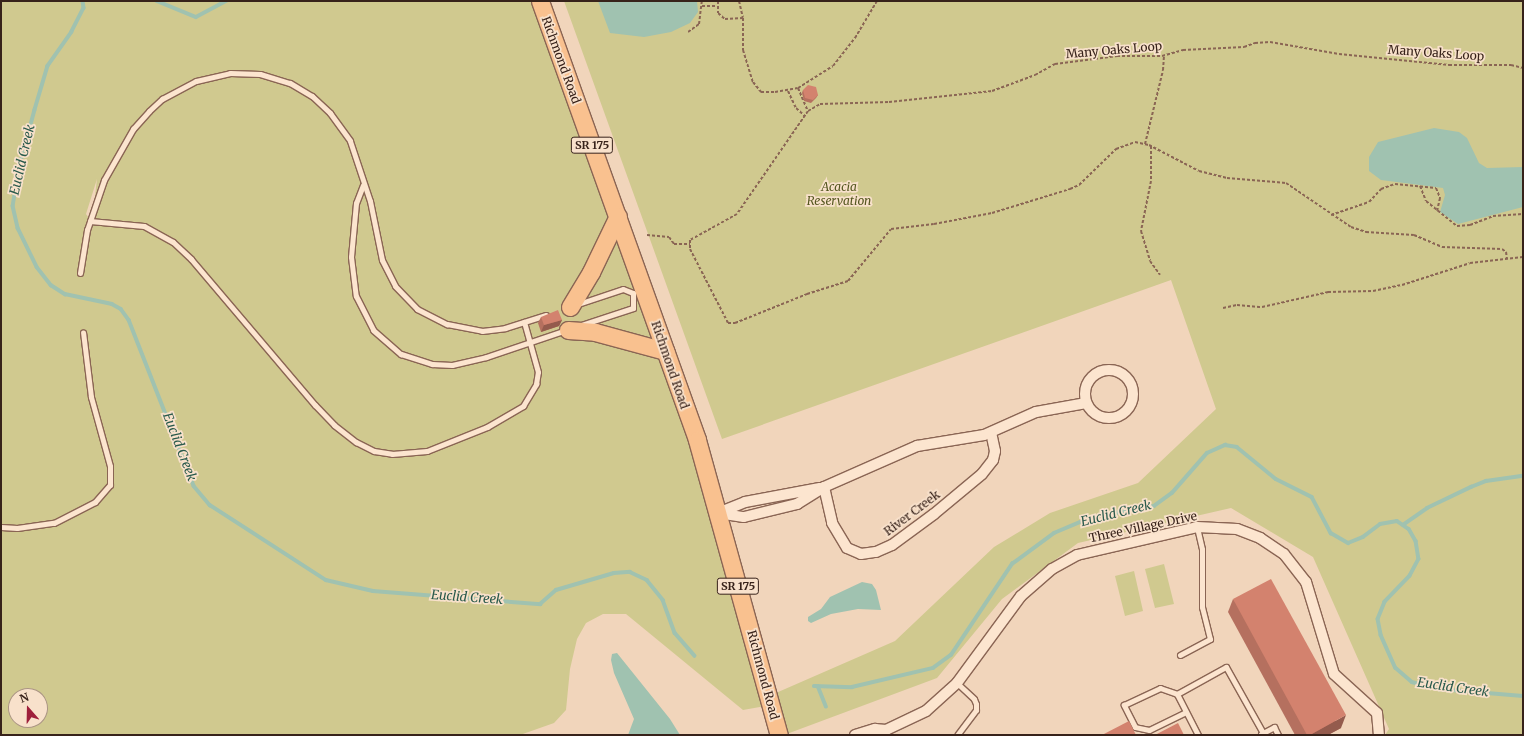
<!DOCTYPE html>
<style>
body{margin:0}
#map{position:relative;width:1524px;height:736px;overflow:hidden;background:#f1d5bb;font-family:Merriweather,serif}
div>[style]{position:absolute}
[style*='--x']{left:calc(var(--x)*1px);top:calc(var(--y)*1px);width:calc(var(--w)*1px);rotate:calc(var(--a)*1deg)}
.green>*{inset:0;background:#d0c98f}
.water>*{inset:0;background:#a0c2b0}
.stream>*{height:3.5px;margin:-1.75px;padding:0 1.75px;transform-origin:1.75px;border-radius:1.75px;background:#a0c2b0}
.path>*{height:2px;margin-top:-1px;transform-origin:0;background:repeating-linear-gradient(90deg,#8a6554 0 3px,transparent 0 5px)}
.roads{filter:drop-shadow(1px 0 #8a6554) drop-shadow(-1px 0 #8a6554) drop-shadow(0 1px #8a6554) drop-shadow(0 -1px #8a6554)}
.service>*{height:5px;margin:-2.5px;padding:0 2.5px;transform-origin:2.5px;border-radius:2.5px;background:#fce5cf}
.minor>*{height:10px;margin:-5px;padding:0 5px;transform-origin:5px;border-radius:5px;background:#fce5cf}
.minor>.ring{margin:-5px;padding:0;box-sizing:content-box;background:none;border:10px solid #fce5cf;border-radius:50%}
.primary>*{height:17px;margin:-8.5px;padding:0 8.5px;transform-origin:8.5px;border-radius:8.5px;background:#f9c18f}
.wall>*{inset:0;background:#b5705f}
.shaded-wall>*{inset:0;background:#945b4d}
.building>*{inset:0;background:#d3826e}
span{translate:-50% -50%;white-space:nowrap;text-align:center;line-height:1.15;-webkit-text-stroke:3.5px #f8e1cb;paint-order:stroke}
.shield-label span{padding:1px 3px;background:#f8e1cb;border:1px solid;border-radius:3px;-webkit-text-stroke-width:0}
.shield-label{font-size:11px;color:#37221a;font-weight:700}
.street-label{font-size:12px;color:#37221a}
.park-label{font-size:12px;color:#54561f;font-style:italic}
.water-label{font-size:13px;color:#28594b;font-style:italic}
.frame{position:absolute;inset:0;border:2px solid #37221a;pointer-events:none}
.north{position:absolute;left:8px;top:688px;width:40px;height:40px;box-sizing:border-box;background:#f8e1cb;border:1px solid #ab9584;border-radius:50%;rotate:340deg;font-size:11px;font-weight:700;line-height:16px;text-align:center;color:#37221a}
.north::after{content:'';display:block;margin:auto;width:14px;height:18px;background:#9e1f3b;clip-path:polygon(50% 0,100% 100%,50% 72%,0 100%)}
</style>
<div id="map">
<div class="green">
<div style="clip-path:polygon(evenodd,1px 1px,540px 1px,634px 259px,769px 696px,895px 641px,994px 547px,1050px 513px,1138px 483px,1216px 409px,1171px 280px,722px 439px,564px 1px,1523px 1px,1523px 735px,1385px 735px,1389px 729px,1313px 557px,1231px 508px,1078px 543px,1002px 599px,937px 678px,784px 735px,771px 705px,743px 710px,626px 614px,603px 614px,586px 623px,577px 639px,570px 669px,566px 710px,554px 723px,520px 735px,1px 735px,1px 1px,97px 179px,94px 205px,90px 220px,86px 214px,97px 179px,1px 1px,16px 696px,40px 696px,40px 720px,16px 720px,16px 696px)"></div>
<div style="clip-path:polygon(1164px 564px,1174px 604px,1155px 608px,1145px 569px)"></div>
<div style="clip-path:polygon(1134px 571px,1143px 611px,1125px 616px,1115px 576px)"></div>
</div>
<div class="water">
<div style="clip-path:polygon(598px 1px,697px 1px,698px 12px,690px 23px,671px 32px,644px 37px,610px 33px)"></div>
<div style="clip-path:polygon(1434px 128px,1459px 132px,1467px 138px,1479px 163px,1487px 168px,1523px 167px,1523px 207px,1458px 224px,1440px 212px,1445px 195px,1443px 188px,1381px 180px,1369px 171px,1369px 157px,1378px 142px)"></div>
<div style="clip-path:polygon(862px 582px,872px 584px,876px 590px,881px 610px,858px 609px,831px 614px,811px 623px,808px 621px,808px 617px,821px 609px,830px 597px)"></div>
<div style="clip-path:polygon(617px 653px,670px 719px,680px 735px,628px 735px,634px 719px,614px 673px,611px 660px,612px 654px)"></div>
</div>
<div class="stream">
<div style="--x:83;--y:1;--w:7;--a:82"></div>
<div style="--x:84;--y:8;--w:27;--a:117"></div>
<div style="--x:72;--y:32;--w:42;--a:125.2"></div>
<div style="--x:48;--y:66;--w:46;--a:106.5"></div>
<div style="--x:35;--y:110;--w:61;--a:105.2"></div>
<div style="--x:19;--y:169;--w:37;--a:99"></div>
<div style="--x:13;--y:206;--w:23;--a:77"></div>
<div style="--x:18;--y:228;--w:43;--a:64"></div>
<div style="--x:37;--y:267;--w:23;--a:52"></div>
<div style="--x:51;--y:285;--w:17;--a:33"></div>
<div style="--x:65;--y:294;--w:48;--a:12"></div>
<div style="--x:112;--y:304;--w:10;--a:29"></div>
<div style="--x:121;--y:309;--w:14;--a:54"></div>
<div style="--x:129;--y:320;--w:178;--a:68.6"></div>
<div style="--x:194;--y:486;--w:25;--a:50"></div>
<div style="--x:210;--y:505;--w:138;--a:32.9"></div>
<div style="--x:326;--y:580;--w:48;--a:13.2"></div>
<div style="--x:373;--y:591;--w:168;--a:4.5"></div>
<div style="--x:540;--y:604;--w:21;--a:-41"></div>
<div style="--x:556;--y:590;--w:60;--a:-16.3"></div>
<div style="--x:614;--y:573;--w:16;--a:-4"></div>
<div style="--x:630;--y:572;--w:19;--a:25"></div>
<div style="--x:647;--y:580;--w:26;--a:51"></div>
<div style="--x:663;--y:600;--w:35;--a:70"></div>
<div style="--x:675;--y:633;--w:30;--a:49"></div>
<div style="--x:157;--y:1;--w:42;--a:22.3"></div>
<div style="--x:196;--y:17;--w:34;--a:-28"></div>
<div style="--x:1403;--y:525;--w:29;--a:-35"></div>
<div style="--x:1427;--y:508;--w:49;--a:-25.5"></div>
<div style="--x:1471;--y:487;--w:16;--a:-22"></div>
<div style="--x:1486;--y:481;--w:37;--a:-8"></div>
<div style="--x:814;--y:686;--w:38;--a:2"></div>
<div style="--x:852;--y:687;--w:83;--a:-13.2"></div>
<div style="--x:933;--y:668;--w:22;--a:-36"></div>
<div style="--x:951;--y:655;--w:110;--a:-56.2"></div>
<div style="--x:1012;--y:564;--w:52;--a:-36.4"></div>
<div style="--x:1054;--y:533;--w:41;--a:-22.8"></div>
<div style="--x:1092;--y:517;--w:63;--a:-10.1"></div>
<div style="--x:1154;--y:506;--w:22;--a:-36"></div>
<div style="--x:1172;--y:493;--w:53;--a:-48.8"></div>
<div style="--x:1207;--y:453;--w:20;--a:-24"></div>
<div style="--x:1225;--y:445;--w:12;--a:9"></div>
<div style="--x:1237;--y:447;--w:50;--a:39.4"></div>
<div style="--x:1276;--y:479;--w:40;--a:26.6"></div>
<div style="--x:1312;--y:497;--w:41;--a:62.2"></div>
<div style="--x:1331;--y:533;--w:20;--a:30"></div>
<div style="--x:1348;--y:543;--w:16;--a:-22"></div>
<div style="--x:1363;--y:537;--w:21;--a:-37"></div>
<div style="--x:1380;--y:524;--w:17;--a:-10"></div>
<div style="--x:1397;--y:521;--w:14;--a:34"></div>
<div style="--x:1409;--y:529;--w:14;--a:60"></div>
<div style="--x:1416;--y:541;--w:18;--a:81"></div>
<div style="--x:1419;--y:559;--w:19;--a:118"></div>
<div style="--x:1410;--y:576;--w:36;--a:134"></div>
<div style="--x:1385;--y:602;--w:18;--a:112"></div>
<div style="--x:1378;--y:619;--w:16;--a:79"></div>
<div style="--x:1381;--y:635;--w:36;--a:66"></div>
<div style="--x:1396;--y:668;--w:21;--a:41"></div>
<div style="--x:1412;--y:682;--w:28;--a:15"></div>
<div style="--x:1439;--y:689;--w:84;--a:4.8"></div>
<div style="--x:818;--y:686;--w:22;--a:68"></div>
</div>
<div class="path">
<div style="--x:718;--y:1;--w:12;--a:90"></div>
<div style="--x:718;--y:13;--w:9;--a:41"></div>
<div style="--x:725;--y:19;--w:18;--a:-3"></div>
<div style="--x:739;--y:1;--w:17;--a:77"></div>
<div style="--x:743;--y:18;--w:32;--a:90"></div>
<div style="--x:743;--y:50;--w:34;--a:73"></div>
<div style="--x:753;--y:82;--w:13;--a:51"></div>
<div style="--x:761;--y:92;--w:14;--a:0"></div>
<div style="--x:775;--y:92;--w:23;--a:-10"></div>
<div style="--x:798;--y:88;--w:41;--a:-32.2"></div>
<div style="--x:833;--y:66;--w:36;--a:-52"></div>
<div style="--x:855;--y:38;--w:43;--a:-59.3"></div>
<div style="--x:702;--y:6;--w:14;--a:0"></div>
<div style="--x:688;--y:32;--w:14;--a:-36"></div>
<div style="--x:699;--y:24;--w:23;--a:-83"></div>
<div style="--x:798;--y:88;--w:25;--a:67"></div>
<div style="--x:788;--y:91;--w:19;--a:65"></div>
<div style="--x:796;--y:108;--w:12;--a:42"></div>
<div style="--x:808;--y:111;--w:125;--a:124.6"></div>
<div style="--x:737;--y:214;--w:54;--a:151"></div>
<div style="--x:690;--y:240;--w:9;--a:90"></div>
<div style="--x:690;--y:249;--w:83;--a:62.8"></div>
<div style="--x:728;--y:323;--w:7;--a:0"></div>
<div style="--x:735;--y:323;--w:78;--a:-21.9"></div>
<div style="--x:807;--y:294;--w:43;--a:-17.6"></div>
<div style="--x:848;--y:281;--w:67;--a:-50.4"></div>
<div style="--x:891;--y:229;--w:43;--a:-6.6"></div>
<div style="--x:934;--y:224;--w:59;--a:-10.7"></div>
<div style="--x:992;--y:213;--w:82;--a:-17.1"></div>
<div style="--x:1070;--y:189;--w:10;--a:-24"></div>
<div style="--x:1079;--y:185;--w:52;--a:-44.2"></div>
<div style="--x:1116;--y:149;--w:20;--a:-20"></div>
<div style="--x:1135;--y:142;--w:14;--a:12"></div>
<div style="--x:1149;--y:145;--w:56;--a:27.5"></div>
<div style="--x:1199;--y:171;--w:29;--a:14"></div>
<div style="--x:1227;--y:178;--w:59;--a:4.8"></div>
<div style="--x:1286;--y:183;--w:78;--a:34.1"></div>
<div style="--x:1351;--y:227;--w:16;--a:18"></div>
<div style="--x:1366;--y:232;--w:48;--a:3.6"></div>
<div style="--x:1414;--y:235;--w:30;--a:23"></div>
<div style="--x:1442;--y:247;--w:60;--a:1.9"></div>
<div style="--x:1502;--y:249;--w:5;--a:37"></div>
<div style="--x:1506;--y:252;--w:7;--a:82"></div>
<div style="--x:808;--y:111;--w:14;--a:-30"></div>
<div style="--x:820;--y:104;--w:69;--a:-1.7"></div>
<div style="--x:889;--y:102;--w:104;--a:-6.1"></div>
<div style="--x:992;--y:91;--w:46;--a:-20.4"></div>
<div style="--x:1035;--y:75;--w:23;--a:-29"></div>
<div style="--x:1055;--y:64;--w:63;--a:-7.4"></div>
<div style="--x:1117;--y:56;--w:45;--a:0"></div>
<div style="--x:1162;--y:56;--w:22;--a:-16"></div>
<div style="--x:1183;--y:50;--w:61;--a:-2.8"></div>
<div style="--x:1244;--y:47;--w:12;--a:-20"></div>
<div style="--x:1255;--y:43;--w:15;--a:-4"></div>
<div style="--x:1270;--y:42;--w:70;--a:9.9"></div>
<div style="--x:1339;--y:54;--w:111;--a:5.7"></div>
<div style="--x:1449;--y:65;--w:62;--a:0"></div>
<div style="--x:1511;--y:65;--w:12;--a:14"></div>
<div style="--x:1145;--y:144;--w:76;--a:-76.3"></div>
<div style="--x:1163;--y:70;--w:14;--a:-86"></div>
<div style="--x:1151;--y:146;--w:35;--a:90"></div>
<div style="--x:1151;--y:181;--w:51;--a:101.3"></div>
<div style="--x:1141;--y:231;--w:31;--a:73"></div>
<div style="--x:1150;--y:261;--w:17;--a:54"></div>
<div style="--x:1420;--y:186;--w:16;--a:68"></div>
<div style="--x:1426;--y:201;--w:40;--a:39"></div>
<div style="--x:1457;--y:226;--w:13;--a:-4"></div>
<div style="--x:1470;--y:225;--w:25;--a:-21"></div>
<div style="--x:1493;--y:216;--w:30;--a:-4"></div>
<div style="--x:1331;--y:215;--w:40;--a:-18.9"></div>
<div style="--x:1369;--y:202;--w:18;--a:-47"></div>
<div style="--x:1381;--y:189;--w:15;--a:-20"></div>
<div style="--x:1395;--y:184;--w:41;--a:5.6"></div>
<div style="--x:1436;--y:188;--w:11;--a:68"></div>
<div style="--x:1440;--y:198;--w:13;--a:103"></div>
<div style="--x:647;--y:235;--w:22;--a:5"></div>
<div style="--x:669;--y:237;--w:9;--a:54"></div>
<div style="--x:674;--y:244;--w:16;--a:0"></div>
<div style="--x:1223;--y:308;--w:14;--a:-12"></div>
<div style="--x:1237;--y:305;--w:25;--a:5"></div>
<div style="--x:1262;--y:307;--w:68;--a:-12.8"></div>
<div style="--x:1328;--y:292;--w:45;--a:-1.3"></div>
<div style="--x:1373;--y:291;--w:30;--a:-12"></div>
<div style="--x:1402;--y:285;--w:71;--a:-17.9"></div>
<div style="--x:1470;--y:263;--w:53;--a:-6.5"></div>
</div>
<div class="roads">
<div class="service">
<div style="--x:363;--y:185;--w:19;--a:111"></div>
<div style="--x:356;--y:203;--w:54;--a:95.3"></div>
<div style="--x:351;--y:257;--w:39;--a:83"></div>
<div style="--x:356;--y:296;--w:38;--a:63"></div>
<div style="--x:373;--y:330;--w:37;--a:41"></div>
<div style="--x:401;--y:354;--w:33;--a:18"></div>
<div style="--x:432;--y:364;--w:20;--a:3"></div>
<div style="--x:452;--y:365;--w:35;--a:-13"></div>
<div style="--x:486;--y:357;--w:84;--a:-18.6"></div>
<div style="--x:90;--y:221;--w:54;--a:5.3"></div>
<div style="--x:144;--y:226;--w:33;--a:29"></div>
<div style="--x:173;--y:242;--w:25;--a:43"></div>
<div style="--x:191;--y:259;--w:192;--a:49.7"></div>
<div style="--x:315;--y:405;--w:28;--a:46"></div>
<div style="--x:334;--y:425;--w:28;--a:38"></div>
<div style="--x:356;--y:442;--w:20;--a:27"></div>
<div style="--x:374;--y:451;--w:18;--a:9"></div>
<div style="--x:392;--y:454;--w:35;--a:-5"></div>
<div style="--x:427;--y:451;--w:65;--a:-21.8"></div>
<div style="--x:487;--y:427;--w:42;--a:-30.3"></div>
<div style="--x:523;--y:406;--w:26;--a:-59"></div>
<div style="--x:536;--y:384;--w:12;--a:-81"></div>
<div style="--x:538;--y:372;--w:52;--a:-105.6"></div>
<div style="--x:80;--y:273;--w:44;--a:-80.8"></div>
<div style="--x:87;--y:230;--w:53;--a:-71.2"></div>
<div style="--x:104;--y:180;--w:59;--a:-60.4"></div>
<div style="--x:133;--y:129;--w:24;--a:-48"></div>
<div style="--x:149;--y:111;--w:18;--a:-43"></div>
<div style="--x:162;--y:99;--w:38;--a:-28"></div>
<div style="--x:196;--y:81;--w:35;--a:-13"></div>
<div style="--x:230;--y:73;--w:30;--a:2"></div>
<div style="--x:260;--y:74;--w:31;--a:17"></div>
<div style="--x:290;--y:83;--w:26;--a:31"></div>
<div style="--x:312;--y:96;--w:25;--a:43"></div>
<div style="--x:330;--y:113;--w:34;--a:54"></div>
<div style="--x:350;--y:141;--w:63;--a:71.6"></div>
<div style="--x:370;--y:201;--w:60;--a:78.5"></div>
<div style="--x:382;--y:260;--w:29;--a:63"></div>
<div style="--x:395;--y:286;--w:32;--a:46"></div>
<div style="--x:417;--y:309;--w:34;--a:27"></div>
<div style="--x:447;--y:324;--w:36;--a:11"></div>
<div style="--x:482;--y:331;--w:23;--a:-7"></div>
<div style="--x:505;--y:328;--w:43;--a:-17.6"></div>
<div style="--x:578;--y:304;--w:47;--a:-18.4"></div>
<div style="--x:623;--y:289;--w:11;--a:22"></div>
<div style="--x:633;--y:293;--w:15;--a:90"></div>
<div style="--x:633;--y:308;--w:55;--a:161.9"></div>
<div style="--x:1;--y:527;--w:16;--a:4"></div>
<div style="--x:17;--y:528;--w:37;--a:-8"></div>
<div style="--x:54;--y:523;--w:46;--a:-27.1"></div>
<div style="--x:95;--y:502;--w:23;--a:-49"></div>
<div style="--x:110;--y:485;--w:19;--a:-90"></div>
<div style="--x:110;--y:466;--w:72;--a:-105.4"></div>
<div style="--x:91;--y:397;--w:65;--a:-97"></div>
<div style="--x:1180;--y:655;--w:34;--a:-28"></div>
<div style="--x:1210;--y:639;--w:33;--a:-104"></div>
<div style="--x:1202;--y:607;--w:58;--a:-90"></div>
<div style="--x:1202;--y:549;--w:23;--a:-103"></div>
<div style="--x:957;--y:683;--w:23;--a:43"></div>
<div style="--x:974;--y:699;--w:5;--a:68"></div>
<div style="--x:976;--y:704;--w:6;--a:90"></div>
<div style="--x:976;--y:710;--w:31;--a:127"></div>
<div style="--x:1177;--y:694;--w:56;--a:-28.9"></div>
<div style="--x:1226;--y:667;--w:76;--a:60.7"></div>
<div style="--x:1186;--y:712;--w:41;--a:154.1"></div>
<div style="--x:1149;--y:730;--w:14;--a:-168"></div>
<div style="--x:1135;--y:727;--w:25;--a:-117"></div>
<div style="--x:1124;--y:705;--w:40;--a:-25"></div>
<div style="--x:1160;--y:688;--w:18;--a:19"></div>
<div style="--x:1177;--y:694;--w:46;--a:62.9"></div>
<div style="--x:1261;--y:734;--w:15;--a:-28"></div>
<div style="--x:1274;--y:727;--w:9;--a:63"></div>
</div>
<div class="minor">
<div class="ring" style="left:1085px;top:370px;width:38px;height:38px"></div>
<div style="--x:824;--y:487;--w:37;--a:77"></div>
<div style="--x:832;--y:523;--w:29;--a:59"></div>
<div style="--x:847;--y:548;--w:15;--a:23"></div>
<div style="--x:861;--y:554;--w:15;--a:-8"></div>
<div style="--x:876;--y:552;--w:17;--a:-24"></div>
<div style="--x:892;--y:545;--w:52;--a:-36.4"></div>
<div style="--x:934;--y:514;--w:62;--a:-39.8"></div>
<div style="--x:982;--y:474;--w:18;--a:-52"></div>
<div style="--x:993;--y:460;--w:9;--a:-77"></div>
<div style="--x:995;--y:451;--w:19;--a:-102"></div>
<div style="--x:718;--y:513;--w:26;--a:9"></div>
<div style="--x:744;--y:517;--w:55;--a:-13.8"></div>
<div style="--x:797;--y:504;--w:32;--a:-32"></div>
<div style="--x:824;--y:487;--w:102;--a:-23.8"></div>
<div style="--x:917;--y:446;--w:68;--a:-9.3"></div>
<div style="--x:984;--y:435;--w:57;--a:-23.9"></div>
<div style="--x:1036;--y:412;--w:51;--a:-10.2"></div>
<div style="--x:718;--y:513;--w:29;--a:-22"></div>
<div style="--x:745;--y:502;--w:76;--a:-10.6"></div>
<div style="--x:855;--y:735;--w:21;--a:-17"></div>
<div style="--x:875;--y:729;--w:11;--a:5"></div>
<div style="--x:881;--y:735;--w:7;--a:-45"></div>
<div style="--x:886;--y:730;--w:44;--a:-25.4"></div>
<div style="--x:926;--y:711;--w:42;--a:-42.1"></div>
<div style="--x:957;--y:683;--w:108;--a:-53.7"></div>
<div style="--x:1021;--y:596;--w:41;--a:-41.1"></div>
<div style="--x:1052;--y:569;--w:29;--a:-29"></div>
<div style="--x:1077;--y:555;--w:123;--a:-13.1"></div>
<div style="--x:1197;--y:527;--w:40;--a:2.9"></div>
<div style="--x:1237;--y:529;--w:25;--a:21"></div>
<div style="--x:1260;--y:538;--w:29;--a:34"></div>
<div style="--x:1284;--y:554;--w:36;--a:52"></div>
<div style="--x:1306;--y:582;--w:96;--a:73.1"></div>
<div style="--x:1334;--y:674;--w:58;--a:42.2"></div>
<div style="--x:1377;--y:713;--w:22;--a:85"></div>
</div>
<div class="primary">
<div style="--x:540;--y:1;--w:466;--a:70.3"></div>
<div style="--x:697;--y:440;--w:306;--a:74.5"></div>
<div style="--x:570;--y:307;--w:41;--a:-59"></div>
<div style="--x:591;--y:272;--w:62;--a:-64.3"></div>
<div style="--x:568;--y:330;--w:27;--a:4"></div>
<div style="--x:595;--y:332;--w:73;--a:15.2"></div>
</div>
</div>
<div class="wall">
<div style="clip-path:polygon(803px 90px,818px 95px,816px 98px,811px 103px,804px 101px,802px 93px)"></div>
<div style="clip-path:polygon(541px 317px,562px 320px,559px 326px,541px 332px,538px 323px)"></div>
<div style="clip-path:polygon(1233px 599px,1341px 728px,1328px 735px,1295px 735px,1228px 612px)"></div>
</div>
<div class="shaded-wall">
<div style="clip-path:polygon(562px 320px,559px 326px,541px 332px,544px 325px)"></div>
<div style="clip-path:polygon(1346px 715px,1341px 728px,1328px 735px,1310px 735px)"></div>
</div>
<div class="building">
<div style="clip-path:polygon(808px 85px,816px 87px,818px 95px,813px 100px,805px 98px,803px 90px)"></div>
<div style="clip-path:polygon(558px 310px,562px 320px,544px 325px,541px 317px)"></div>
<div style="clip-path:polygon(1271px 579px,1346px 715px,1310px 735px,1307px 735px,1233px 599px)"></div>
<div style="clip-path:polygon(1129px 721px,1136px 735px,1102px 735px)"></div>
<div style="clip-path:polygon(1178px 723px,1184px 735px,1155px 735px)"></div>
</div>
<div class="shield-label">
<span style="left:592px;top:145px">SR 175</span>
<span style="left:738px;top:586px">SR 175</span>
</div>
<div class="street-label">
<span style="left:1114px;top:50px;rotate:-5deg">Many Oaks Loop</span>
<span style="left:1436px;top:53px;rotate:4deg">Many Oaks Loop</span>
<span style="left:561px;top:60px;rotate:70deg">Richmond Road</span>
<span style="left:670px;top:365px;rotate:71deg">Richmond Road</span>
<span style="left:912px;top:513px;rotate:-37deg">River Creek</span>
<span style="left:1143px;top:527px;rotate:-12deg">Three Village Drive</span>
<span style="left:763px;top:675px;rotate:75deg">Richmond Road</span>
</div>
<div class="park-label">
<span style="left:839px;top:194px">Acacia<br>Reservation</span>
</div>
<div class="water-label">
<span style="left:23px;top:160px;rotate:-77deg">Euclid Creek</span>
<span style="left:179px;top:447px;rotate:69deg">Euclid Creek</span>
<span style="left:1116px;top:514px;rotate:-14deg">Euclid Creek</span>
<span style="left:467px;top:598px;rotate:4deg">Euclid Creek</span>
<span style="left:1453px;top:688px;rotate:8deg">Euclid Creek</span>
</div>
<div class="frame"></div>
<div class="north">N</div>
</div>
